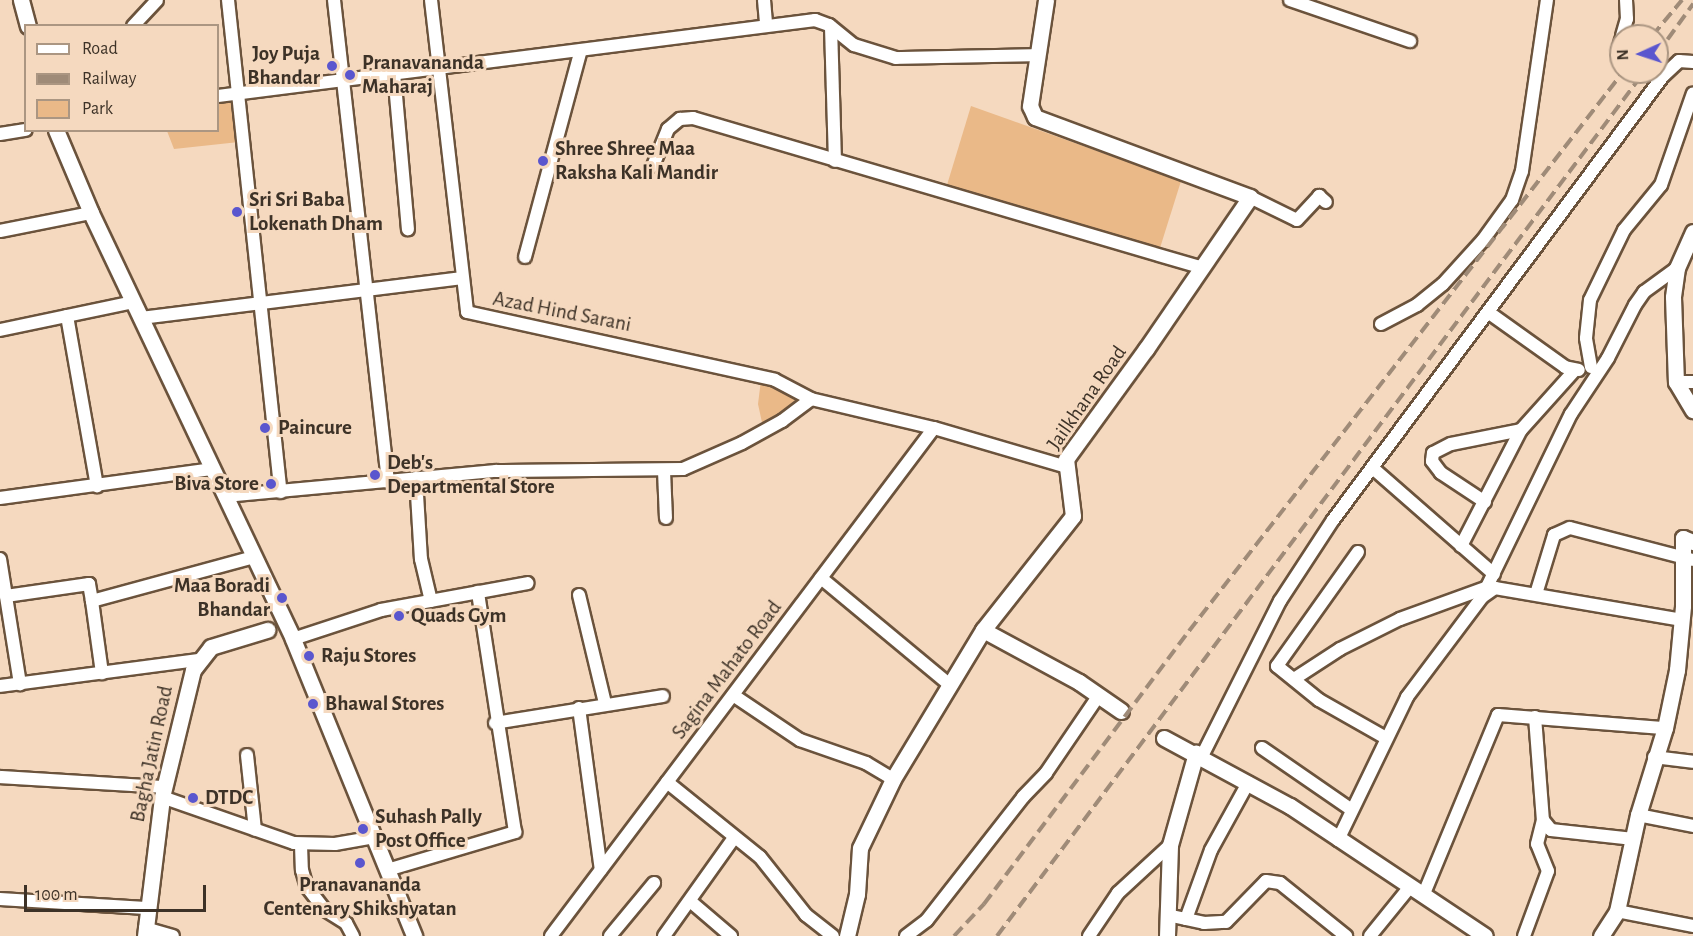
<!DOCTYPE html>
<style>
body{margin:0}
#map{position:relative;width:1693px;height:936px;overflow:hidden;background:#f5d9bf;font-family:"Alegreya Sans",sans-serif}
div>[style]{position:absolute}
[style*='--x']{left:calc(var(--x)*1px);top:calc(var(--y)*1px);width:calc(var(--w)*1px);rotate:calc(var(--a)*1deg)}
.green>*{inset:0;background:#eab988}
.roads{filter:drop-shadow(2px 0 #6b533c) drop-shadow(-2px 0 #6b533c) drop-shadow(0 2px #6b533c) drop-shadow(0 -2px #6b533c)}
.minor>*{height:12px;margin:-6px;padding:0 6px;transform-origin:6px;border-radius:6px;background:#fff}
.tertiary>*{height:15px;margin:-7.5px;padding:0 7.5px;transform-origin:7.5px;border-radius:7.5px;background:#fff}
.rail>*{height:4px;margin-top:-2px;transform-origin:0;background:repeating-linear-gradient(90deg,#9f8b78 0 12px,transparent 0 18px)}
.dots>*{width:16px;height:16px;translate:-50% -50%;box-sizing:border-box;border:3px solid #f5d9bf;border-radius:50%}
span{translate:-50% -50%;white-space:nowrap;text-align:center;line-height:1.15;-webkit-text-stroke:6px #f5d9bf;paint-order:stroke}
.poi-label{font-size:21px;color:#3d3227;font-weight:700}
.right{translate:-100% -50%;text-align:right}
.left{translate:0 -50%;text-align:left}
.street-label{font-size:21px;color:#3d3227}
.legend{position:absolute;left:24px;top:24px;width:195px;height:108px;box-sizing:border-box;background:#f5d9bf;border:2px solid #ab9682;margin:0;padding:8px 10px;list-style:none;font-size:18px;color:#3d3227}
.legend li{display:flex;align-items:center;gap:12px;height:30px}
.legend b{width:30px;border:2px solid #ab9682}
.north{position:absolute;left:1609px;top:24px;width:60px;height:60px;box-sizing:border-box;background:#f5d9bf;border:2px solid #ab9682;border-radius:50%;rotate:267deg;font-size:16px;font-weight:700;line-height:24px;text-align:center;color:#3d3227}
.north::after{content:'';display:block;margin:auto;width:21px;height:27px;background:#5a56ce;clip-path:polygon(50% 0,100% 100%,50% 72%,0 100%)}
.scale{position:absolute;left:24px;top:885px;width:182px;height:27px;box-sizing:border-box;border:3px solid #3d3227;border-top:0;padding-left:8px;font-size:18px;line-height:21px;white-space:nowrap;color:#3d3227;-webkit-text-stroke:4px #f5d9bf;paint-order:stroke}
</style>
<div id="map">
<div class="green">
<div style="clip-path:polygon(229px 99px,235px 104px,239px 142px,174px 149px,167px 131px,218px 130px,218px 100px)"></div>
<div style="clip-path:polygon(971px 106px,1181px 181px,1160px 248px,947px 185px)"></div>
<div style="clip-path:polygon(761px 380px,798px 400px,763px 427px,758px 404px)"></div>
</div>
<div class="roads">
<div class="minor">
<div style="--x:228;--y:0;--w:495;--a:83.9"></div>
<div style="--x:334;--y:0;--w:485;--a:83.6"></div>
<div style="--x:431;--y:0;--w:314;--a:83.4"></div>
<div style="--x:467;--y:312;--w:315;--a:12.4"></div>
<div style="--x:775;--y:380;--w:41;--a:27.8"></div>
<div style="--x:764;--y:0;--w:25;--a:85"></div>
<div style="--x:1290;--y:0;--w:127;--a:18.9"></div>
<div style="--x:133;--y:26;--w:35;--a:-47"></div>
<div style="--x:831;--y:27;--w:134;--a:88.3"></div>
<div style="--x:1622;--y:36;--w:18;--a:-74"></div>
<div style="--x:1627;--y:19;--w:19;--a:-93"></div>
<div style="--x:1618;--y:52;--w:12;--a:-76"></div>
<div style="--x:394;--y:73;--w:157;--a:84.9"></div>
<div style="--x:218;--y:96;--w:602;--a:-7.25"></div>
<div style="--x:815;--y:20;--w:15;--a:20"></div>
<div style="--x:829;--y:25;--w:32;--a:39"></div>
<div style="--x:854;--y:45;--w:44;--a:17.2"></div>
<div style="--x:896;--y:58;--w:141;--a:-1.2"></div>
<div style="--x:0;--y:134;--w:26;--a:-9"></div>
<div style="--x:653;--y:166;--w:40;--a:-68"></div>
<div style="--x:668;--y:129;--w:16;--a:-40"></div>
<div style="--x:680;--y:119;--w:13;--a:-4"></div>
<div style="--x:693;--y:118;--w:532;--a:16.39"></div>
<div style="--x:1250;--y:197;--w:52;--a:26.1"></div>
<div style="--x:1297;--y:220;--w:33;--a:-47"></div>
<div style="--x:1319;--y:196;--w:9;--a:41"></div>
<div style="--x:0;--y:231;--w:93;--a:-11.2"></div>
<div style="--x:525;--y:257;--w:214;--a:-74.9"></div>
<div style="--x:1488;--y:312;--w:95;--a:35.5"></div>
<div style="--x:1565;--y:367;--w:14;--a:12"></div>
<div style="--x:67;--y:316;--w:173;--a:80"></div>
<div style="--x:141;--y:318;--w:324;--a:-7.1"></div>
<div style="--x:1381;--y:324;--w:41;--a:-27.8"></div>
<div style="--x:1417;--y:305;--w:33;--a:-39"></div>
<div style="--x:1443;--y:284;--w:59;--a:-47.7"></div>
<div style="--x:1483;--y:240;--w:49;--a:-54.1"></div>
<div style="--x:1512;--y:200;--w:31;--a:-71"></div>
<div style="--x:1522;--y:171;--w:173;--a:-81.7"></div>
<div style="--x:0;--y:330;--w:137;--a:-11.8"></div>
<div style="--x:1591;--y:367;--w:29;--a:-100"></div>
<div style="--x:1586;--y:338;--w:38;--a:-84"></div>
<div style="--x:1590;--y:300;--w:78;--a:-64.1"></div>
<div style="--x:1624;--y:230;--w:58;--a:-50.6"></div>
<div style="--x:1661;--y:185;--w:97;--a:-70.8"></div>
<div style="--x:1676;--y:382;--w:17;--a:0"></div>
<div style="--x:1375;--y:470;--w:158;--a:41.2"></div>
<div style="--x:664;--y:471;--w:47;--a:87.6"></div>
<div style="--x:416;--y:478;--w:81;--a:86.5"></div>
<div style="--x:421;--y:559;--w:43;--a:76.6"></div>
<div style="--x:225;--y:496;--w:272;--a:-5.3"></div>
<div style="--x:496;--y:471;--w:187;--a:-0.6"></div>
<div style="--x:683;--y:469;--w:64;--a:-23.8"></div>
<div style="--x:742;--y:443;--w:46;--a:-28.8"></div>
<div style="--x:782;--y:421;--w:36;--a:-37"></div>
<div style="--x:811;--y:399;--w:126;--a:13.3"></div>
<div style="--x:934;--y:428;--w:135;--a:16.3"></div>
<div style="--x:0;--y:498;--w:215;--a:-7.8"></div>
<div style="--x:1485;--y:502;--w:53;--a:-146.6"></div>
<div style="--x:1441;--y:473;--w:15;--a:-127"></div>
<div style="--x:1432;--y:461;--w:8;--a:-83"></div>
<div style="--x:1433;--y:453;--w:20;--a:-27"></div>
<div style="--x:1451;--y:444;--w:71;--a:-11.3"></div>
<div style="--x:1461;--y:546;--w:131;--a:-62.7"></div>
<div style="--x:1521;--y:430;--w:79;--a:-48.1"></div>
<div style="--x:1358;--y:552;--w:140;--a:125.4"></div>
<div style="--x:1277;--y:666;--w:54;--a:39"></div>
<div style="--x:1319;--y:700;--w:77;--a:29.6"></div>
<div style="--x:0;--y:559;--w:127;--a:80.9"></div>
<div style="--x:821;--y:578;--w:168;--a:39.7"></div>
<div style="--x:1484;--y:593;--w:199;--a:-64.1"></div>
<div style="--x:1571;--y:414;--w:67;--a:-56.5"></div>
<div style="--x:1608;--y:358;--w:59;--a:-63"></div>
<div style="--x:1635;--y:305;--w:16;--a:-55"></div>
<div style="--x:1644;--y:292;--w:41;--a:-36"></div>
<div style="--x:1536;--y:594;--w:62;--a:-73"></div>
<div style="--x:1554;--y:535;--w:17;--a:-24"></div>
<div style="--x:1570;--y:528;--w:127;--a:14.6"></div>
<div style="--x:579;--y:595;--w:111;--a:76.5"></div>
<div style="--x:6;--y:596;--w:84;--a:-8.2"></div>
<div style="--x:89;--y:584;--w:17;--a:80"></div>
<div style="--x:92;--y:601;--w:168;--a:-15.2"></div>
<div style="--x:92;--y:601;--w:73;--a:82.1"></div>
<div style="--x:293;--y:639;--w:93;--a:-18.2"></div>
<div style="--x:381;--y:610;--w:149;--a:-10.4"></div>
<div style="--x:1294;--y:679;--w:55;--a:-33.1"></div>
<div style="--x:1340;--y:649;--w:67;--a:-26.6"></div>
<div style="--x:1400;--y:619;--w:94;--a:-20"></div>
<div style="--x:0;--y:686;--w:200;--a:-7.5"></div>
<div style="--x:733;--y:695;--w:81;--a:33.9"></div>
<div style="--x:800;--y:740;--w:70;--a:19.2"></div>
<div style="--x:866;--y:763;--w:31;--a:31"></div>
<div style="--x:579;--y:708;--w:163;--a:82.3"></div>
<div style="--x:1535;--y:717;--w:103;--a:85.6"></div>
<div style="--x:1543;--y:820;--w:13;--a:51"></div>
<div style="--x:1551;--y:830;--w:83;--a:6.2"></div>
<div style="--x:495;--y:723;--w:170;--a:-9.1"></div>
<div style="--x:1262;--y:748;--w:109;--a:34.6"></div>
<div style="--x:247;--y:755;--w:75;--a:83.9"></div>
<div style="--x:1202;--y:756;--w:174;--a:-63.3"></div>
<div style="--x:1280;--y:601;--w:97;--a:-56.8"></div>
<div style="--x:1333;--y:520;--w:553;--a:-53.38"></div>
<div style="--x:1663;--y:76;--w:22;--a:-43"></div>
<div style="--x:1679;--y:61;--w:14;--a:4"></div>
<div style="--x:1654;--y:757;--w:39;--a:7"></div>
<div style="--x:0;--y:777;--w:164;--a:3.5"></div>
<div style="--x:667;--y:782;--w:119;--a:38.9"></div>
<div style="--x:760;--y:857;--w:74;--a:51.6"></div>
<div style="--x:806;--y:915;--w:34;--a:38"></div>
<div style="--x:162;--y:797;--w:140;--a:19.2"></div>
<div style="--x:294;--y:843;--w:41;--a:1.4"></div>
<div style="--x:335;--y:844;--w:40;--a:-10"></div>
<div style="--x:1638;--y:815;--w:56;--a:11.3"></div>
<div style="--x:1338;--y:840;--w:159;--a:-64.2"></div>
<div style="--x:1407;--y:697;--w:125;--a:-53.1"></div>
<div style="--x:1482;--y:597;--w:16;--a:-35"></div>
<div style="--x:1495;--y:588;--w:190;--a:9.7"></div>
<div style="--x:301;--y:845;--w:25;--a:88"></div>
<div style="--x:302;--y:870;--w:18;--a:74"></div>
<div style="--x:307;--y:887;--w:29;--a:52"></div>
<div style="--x:325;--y:910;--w:25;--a:32"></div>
<div style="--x:346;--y:923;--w:15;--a:62"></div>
<div style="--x:387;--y:870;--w:134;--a:-16.5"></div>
<div style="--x:515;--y:832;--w:243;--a:-98.8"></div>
<div style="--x:1423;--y:896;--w:196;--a:-67.5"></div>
<div style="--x:1498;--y:715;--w:168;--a:4.5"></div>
<div style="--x:0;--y:899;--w:146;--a:3.5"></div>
<div style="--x:690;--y:901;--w:54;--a:40.5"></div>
<div style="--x:1617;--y:911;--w:77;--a:11.2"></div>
<div style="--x:1167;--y:915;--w:38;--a:12"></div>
<div style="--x:1204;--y:923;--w:22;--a:-3"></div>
<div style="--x:1226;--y:922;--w:57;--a:-45.7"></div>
<div style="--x:1266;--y:881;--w:14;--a:8"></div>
<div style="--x:1280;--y:883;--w:85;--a:38.8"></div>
<div style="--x:1186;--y:919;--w:73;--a:-70.1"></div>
<div style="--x:1211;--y:850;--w:77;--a:-61.1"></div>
<div style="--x:145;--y:928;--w:29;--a:16"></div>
<div style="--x:551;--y:936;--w:636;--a:-52.99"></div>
<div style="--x:610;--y:936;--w:69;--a:-50.3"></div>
<div style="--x:664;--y:936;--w:120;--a:-54.5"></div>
<div style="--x:906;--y:936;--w:26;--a:-37"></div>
<div style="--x:927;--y:920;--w:156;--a:-52"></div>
<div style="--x:1023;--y:797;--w:33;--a:-46"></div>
<div style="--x:1046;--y:773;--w:94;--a:-55.8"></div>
<div style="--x:1089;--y:936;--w:52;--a:-56"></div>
<div style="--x:1118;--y:893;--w:71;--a:-42.7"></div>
<div style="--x:1370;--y:936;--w:62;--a:-50.9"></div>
<div style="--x:1524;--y:936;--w:69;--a:-69.7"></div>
<div style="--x:1548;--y:871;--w:29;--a:-112"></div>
<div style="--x:1537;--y:844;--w:25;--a:-76"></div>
</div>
<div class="tertiary">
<div style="--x:21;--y:0;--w:27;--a:75"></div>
<div style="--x:56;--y:130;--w:90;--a:67.1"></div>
<div style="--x:91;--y:213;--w:471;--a:64.6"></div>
<div style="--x:293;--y:639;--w:321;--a:67.8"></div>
<div style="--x:1693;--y:232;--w:39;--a:114"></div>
<div style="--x:1677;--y:268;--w:29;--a:98"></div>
<div style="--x:1673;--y:297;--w:85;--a:88"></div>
<div style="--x:1676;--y:382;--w:33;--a:59"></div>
<div style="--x:983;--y:630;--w:109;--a:28.4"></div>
<div style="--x:1079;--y:682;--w:51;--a:34.6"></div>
<div style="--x:1164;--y:738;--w:143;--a:28.4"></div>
<div style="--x:1290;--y:806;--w:234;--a:33.7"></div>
<div style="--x:145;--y:936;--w:140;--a:-83"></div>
<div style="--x:162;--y:797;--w:131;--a:-76.3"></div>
<div style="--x:193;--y:670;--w:29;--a:-52"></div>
<div style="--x:211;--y:647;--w:59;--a:-16.9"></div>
<div style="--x:847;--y:936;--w:43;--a:-76.6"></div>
<div style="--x:857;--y:894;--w:46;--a:-86.3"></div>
<div style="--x:860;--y:848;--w:76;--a:-64.4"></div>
<div style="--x:893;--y:779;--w:174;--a:-58.9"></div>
<div style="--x:983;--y:630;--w:145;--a:-51.7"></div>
<div style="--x:1073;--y:516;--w:57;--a:-97"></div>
<div style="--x:1066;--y:459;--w:136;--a:-54"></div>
<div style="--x:1146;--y:349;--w:184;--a:-55.6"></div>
<div style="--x:1250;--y:197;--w:229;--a:-159.6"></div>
<div style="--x:1035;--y:117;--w:12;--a:-114"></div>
<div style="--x:1030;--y:106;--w:107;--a:-81.4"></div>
<div style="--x:1167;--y:936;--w:91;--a:-88.1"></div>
<div style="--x:1170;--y:845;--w:96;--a:-74.2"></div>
<div style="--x:1601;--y:936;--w:30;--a:-57"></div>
<div style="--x:1617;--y:911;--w:98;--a:-77.7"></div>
<div style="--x:1638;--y:815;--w:91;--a:-72.8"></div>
<div style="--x:1665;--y:728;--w:59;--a:-78.3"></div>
<div style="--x:1677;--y:670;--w:64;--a:-84.6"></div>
<div style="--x:1683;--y:606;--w:68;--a:-90"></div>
<div style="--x:1683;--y:538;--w:11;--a:22"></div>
</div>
</div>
<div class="rail">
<div style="--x:1652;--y:36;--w:47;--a:-50.2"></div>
<div style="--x:1657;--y:54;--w:62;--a:-54.2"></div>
<div style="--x:954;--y:936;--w:44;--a:-46.8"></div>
<div style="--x:984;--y:904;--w:341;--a:-53.1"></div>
<div style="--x:1189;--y:631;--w:708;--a:-52.17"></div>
<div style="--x:997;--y:936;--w:1079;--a:-53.17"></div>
</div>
<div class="dots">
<div style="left:332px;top:66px;background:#5a56ce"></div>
<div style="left:350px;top:75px;background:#5a56ce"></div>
<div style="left:543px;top:161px;background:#5a56ce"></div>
<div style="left:237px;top:212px;background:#5a56ce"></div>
<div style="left:265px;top:428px;background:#5a56ce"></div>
<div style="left:375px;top:475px;background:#5a56ce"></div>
<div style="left:271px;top:484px;background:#5a56ce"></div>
<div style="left:282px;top:598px;background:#5a56ce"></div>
<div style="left:399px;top:616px;background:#5a56ce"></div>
<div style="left:309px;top:656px;background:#5a56ce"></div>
<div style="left:313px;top:704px;background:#5a56ce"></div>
<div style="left:193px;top:798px;background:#5a56ce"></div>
<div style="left:363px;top:829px;background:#5a56ce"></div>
<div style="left:360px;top:863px;background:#5a56ce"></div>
</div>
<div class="poi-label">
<span class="right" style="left:320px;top:66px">Joy Puja<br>Bhandar</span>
<span class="left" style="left:362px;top:75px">Pranavananda<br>Maharaj</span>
<span class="left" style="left:555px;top:161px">Shree Shree Maa<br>Raksha Kali Mandir</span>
<span class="left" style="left:249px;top:212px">Sri Sri Baba<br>Lokenath Dham</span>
<span class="left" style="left:278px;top:428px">Paincure</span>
<span class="left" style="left:387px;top:475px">Deb's<br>Departmental Store</span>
<span class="right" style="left:259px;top:484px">Biva Store</span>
<span class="right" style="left:270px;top:598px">Maa Boradi<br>Bhandar</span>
<span class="left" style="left:411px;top:616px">Quads Gym</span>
<span class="left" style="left:321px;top:656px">Raju Stores</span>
<span class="left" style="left:325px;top:704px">Bhawal Stores</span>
<span class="left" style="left:205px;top:798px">DTDC</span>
<span class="left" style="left:375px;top:829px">Suhash Pally<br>Post Office</span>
<span style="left:360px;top:897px">Pranavananda<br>Centenary Shikshyatan</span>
</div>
<div class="street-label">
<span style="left:562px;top:312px;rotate:11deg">Azad Hind Sarani</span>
<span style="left:1087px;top:398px;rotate:-55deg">Jailkhana Road</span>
<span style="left:727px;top:670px;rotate:-53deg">Sagina Mahato Road</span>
<span style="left:152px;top:754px;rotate:-78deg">Bagha Jatin Road</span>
</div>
<ul class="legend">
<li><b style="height:8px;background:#fff"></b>Road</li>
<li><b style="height:8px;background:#9f8b78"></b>Railway</li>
<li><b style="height:16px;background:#eab988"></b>Park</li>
</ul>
<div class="north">N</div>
<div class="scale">100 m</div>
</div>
